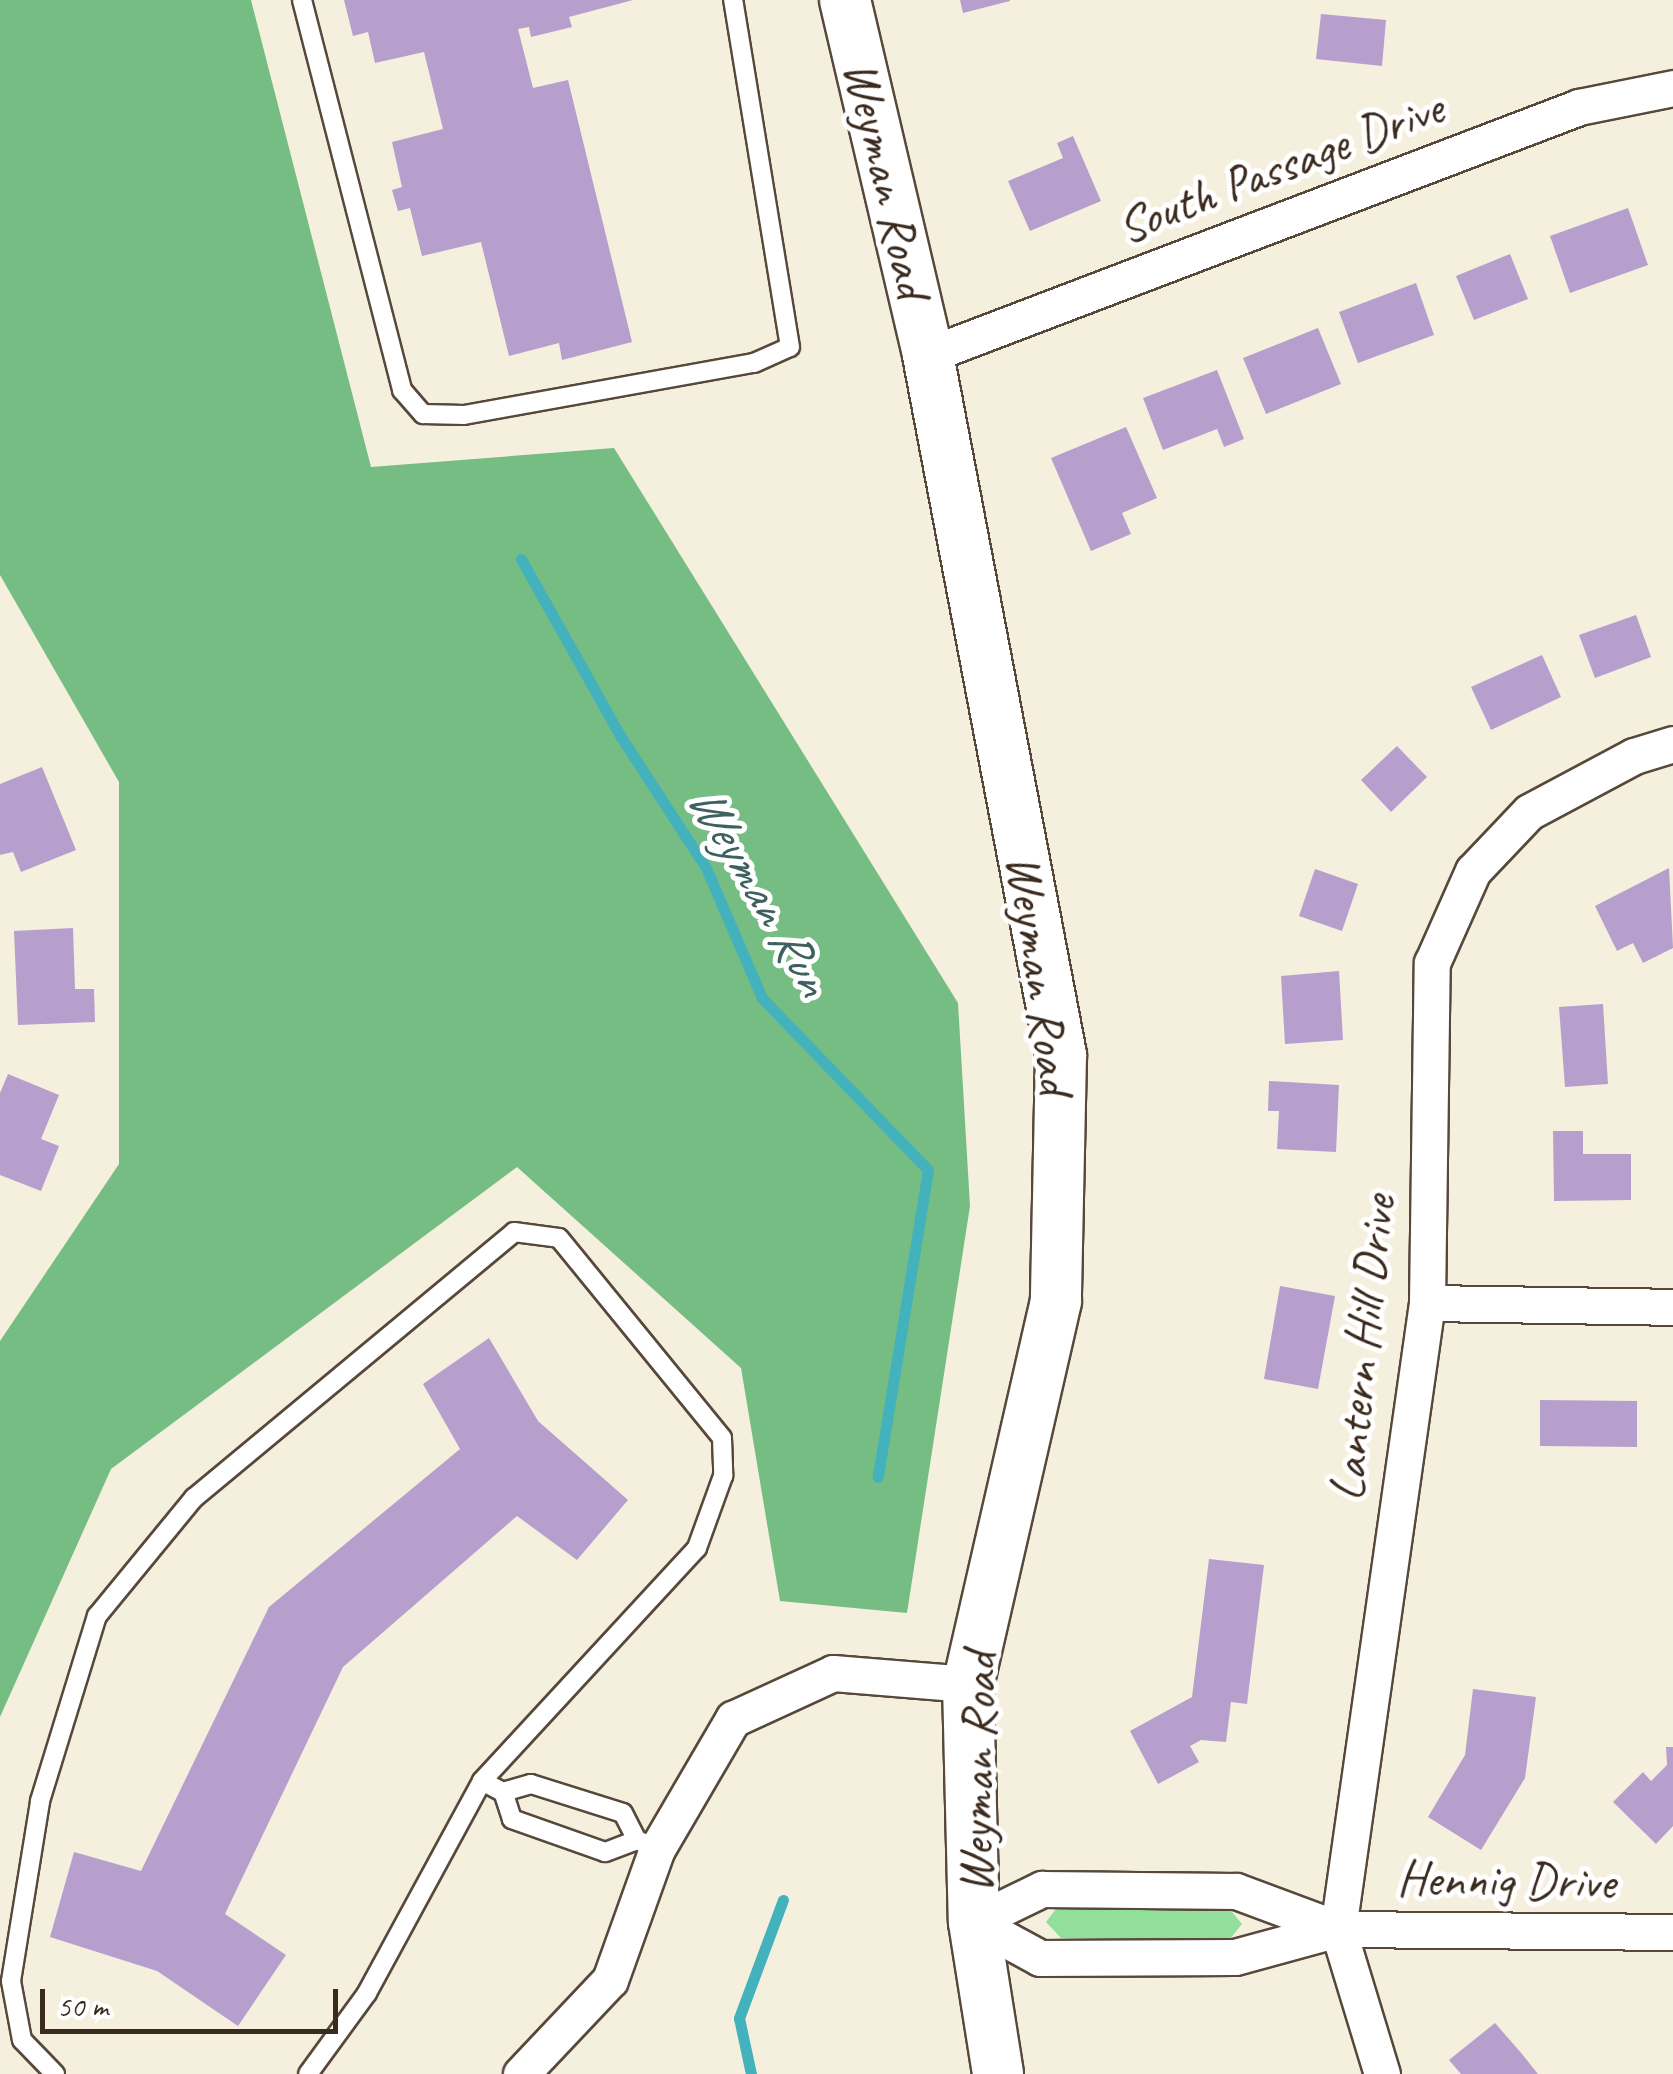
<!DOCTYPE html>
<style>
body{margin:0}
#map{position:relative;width:1673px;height:2074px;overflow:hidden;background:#f5efde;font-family:Caveat,sans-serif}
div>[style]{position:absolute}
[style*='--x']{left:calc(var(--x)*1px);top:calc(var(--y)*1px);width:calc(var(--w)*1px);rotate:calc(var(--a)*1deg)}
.green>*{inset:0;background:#92de9b}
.forest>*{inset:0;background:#75bd83}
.stream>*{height:11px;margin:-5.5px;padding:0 5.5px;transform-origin:5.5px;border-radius:5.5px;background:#43b2bd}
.building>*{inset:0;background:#b69fcc}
.roads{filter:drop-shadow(2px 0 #57483b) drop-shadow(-2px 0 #57483b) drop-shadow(0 2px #57483b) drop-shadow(0 -2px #57483b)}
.lane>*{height:18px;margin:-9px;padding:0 9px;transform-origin:9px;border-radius:9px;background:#fff}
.street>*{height:35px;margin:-17.5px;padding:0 17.5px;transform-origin:17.5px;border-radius:17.5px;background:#fff}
.secondary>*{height:50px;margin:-25px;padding:0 25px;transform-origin:25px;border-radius:25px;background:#fff}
span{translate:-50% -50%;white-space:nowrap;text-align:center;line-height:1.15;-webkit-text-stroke:10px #fff;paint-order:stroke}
.street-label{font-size:50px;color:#3b2a1e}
.water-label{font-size:52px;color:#3e605e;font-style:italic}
.scale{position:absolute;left:40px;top:1989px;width:298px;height:45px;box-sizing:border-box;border:5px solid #3b2a1e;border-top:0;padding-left:12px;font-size:30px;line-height:35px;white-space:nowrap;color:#3b2a1e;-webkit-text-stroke:8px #fff;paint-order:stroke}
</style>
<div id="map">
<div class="green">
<div style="clip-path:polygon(1059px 1905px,1228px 1907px,1242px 1924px,1229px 1940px,1061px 1938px,1046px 1922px)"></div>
</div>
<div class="forest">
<div style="clip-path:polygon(0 0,251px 0,371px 467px,614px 448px,958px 1003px,970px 1206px,907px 1613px,780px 1601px,741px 1368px,517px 1167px,111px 1469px,0 1717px,0 1341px,119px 1164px,119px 782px,0 575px)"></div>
</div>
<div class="stream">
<div style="--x:521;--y:559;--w:204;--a:60.7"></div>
<div style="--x:621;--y:737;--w:156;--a:57"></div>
<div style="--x:706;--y:868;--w:142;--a:66.7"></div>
<div style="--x:762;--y:998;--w:239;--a:46"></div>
<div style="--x:928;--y:1170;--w:311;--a:99.3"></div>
<div style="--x:751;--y:2074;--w:57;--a:-102.1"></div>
<div style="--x:739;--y:2018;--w:126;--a:-69.6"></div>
</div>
<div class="building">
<div style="clip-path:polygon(344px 0,633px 0,569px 17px,572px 27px,531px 37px,529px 27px,518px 29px,533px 88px,568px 80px,632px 342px,562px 360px,559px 343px,509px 356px,481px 242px,422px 256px,410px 208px,398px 211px,392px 190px,402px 187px,392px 142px,443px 129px,424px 52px,375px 63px,368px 32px,353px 36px)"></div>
<div style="clip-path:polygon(960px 0,1010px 0,1010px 1px,963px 13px)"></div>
<div style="clip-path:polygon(1321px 14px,1386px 20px,1382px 66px,1316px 59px)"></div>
<div style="clip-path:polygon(1073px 136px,1101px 201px,1030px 231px,1008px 181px,1063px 158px,1057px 143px)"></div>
<div style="clip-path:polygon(1628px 208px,1648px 265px,1570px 293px,1550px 236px)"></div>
<div style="clip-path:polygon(1510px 254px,1528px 299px,1474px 320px,1456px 276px)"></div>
<div style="clip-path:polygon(1416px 283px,1434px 335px,1358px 363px,1339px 312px)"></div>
<div style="clip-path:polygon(1318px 328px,1341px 384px,1266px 414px,1243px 358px)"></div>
<div style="clip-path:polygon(1217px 370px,1244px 439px,1224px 447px,1217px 429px,1163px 450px,1143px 398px)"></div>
<div style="clip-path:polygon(1126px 427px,1157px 498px,1122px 513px,1131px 534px,1091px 551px,1051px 458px)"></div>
<div style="clip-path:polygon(1636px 615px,1651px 657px,1595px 678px,1579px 635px)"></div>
<div style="clip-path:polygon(1542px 655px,1561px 697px,1491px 730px,1471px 687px)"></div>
<div style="clip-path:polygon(1397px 746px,1427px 777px,1391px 812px,1361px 780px)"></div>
<div style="clip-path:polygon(42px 767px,76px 850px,21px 872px,13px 852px,0 855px,0 784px)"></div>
<div style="clip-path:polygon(1669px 868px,1673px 948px,1643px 963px,1633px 943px,1617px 951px,1595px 906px)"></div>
<div style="clip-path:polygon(1315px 869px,1358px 884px,1342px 931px,1299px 916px)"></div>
<div style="clip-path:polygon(73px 928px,75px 989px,94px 989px,95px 1022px,18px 1025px,14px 931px)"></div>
<div style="clip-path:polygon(1339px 971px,1343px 1040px,1285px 1044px,1281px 976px)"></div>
<div style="clip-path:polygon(1603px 1004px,1608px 1084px,1565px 1087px,1559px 1007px)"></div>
<div style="clip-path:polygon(8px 1074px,59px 1095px,41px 1139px,59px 1146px,41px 1191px,0 1175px,0 1093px)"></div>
<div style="clip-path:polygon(1269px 1081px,1339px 1085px,1336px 1152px,1277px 1149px,1279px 1111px,1268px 1111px)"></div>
<div style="clip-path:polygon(1553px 1131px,1583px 1131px,1583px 1154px,1631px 1154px,1631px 1200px,1554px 1201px)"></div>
<div style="clip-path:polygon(1280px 1286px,1335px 1296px,1318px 1389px,1264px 1379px)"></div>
<div style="clip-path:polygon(489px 1338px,538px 1421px,628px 1500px,577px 1560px,517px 1516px,343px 1667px,225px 1914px,286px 1955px,238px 2026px,157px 1971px,50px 1937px,74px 1852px,141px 1871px,269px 1607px,460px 1449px,423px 1384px)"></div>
<div style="clip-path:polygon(1540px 1400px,1637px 1401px,1637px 1447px,1540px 1446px)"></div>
<div style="clip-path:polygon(1209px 1559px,1264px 1565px,1247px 1704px,1231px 1702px,1226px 1742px,1201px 1740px,1190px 1746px,1199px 1762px,1158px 1784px,1130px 1731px,1192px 1697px)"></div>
<div style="clip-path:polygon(1473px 1689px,1536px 1697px,1525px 1778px,1481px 1850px,1428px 1817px,1465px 1755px)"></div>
<div style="clip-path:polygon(1666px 1747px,1673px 1747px,1673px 1826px,1656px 1844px,1613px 1802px,1643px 1772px,1651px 1781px,1667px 1765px)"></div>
<div style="clip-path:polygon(1495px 2023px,1522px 2054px,1538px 2074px,1461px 2074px,1449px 2060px)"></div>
</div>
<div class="roads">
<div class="lane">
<div style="--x:302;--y:0;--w:403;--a:75.6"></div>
<div style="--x:402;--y:390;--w:32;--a:49"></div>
<div style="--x:423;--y:414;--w:41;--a:1.4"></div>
<div style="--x:464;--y:415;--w:295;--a:-10.2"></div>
<div style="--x:754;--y:363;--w:39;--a:-24"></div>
<div style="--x:790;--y:347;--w:352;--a:-99.3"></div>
<div style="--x:637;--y:1840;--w:34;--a:159"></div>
<div style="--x:605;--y:1852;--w:99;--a:-160.5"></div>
<div style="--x:512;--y:1819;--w:28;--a:-108"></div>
<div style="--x:503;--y:1792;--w:29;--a:-16"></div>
<div style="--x:531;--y:1784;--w:96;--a:17.5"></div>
<div style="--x:623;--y:1813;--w:30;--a:63"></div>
<div style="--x:637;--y:1840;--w:22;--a:24"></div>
<div style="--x:55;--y:2074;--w:47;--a:-134.1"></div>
<div style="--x:22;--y:2040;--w:60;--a:-100.6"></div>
<div style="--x:11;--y:1981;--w:182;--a:-80.8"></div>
<div style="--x:40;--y:1801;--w:194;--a:-72.9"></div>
<div style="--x:97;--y:1616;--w:153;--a:-50.6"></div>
<div style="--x:194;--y:1498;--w:416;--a:-39.7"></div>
<div style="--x:514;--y:1232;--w:45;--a:7.6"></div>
<div style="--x:559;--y:1238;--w:258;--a:50.8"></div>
<div style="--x:722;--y:1438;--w:38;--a:88"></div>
<div style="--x:723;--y:1476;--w:77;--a:109.9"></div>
<div style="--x:697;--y:1548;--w:317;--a:132.7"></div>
<div style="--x:482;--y:1781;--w:24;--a:28"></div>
<div style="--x:308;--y:2074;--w:100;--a:-53.9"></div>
<div style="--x:367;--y:1993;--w:241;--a:-61.5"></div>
</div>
<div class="street">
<div style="--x:928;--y:355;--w:697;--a:-20.85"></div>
<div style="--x:1579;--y:107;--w:96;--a:-11.4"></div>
<div style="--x:1427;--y:1303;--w:246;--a:0.9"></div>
<div style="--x:974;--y:1922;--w:75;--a:28.6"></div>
<div style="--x:1040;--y:1958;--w:195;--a:-0.3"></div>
<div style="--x:1235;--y:1957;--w:107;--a:-15.2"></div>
<div style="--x:1338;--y:1929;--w:335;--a:0.5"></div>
<div style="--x:974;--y:1922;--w:76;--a:-25.9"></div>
<div style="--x:1042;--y:1889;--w:194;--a:0.6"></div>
<div style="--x:1236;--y:1891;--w:109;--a:20.4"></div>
<div style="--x:521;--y:2074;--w:129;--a:-46.6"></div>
<div style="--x:610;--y:1980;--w:139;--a:-70.3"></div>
<div style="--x:657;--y:1849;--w:151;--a:-59.7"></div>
<div style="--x:733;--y:1719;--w:110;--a:-24.7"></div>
<div style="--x:833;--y:1673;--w:135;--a:4.7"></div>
<div style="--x:1382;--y:2074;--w:152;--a:-106.9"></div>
<div style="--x:1338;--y:1929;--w:632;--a:-81.91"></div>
<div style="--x:1427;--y:1303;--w:340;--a:-89.2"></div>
<div style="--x:1432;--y:963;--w:101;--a:-66"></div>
<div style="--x:1473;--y:871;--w:81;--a:-46.5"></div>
<div style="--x:1529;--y:812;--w:119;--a:-28.1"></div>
<div style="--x:1634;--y:756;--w:41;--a:-17.1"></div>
</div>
<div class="secondary">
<div style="--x:845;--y:0;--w:365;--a:76.8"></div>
<div style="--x:928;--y:355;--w:713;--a:79.24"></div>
<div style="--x:1061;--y:1055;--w:246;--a:91.2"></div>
<div style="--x:1056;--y:1301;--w:393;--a:102.9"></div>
<div style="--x:968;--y:1684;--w:238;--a:88.6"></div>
<div style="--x:974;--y:1922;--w:154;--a:81"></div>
</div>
</div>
<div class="street-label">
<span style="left:1280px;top:167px;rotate:-21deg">South Passage Drive</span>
<span style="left:887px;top:179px;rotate:77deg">Weyman Road</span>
<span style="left:1040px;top:974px;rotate:82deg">Weyman Road</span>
<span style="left:1362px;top:1348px;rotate:-84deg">Lantern Hill Drive</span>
<span style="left:977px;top:1773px;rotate:-89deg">Weyman Road</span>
<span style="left:1506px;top:1880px;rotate:1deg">Hennig Drive</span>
</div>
<div class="water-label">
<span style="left:759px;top:890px;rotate:60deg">Weyman Run</span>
</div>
<div class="scale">50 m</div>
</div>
